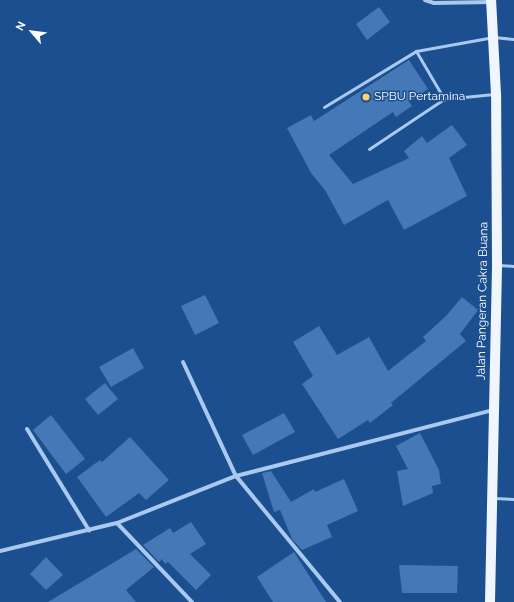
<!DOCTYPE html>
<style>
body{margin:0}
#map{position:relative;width:514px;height:602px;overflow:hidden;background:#1b4f8f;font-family:Raleway,sans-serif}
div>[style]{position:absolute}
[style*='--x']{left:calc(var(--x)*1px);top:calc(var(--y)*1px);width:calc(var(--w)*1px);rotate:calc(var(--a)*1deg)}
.building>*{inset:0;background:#4478b7}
.service>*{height:3px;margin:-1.5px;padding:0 1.5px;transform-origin:1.5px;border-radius:1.5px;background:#a9c9ee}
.minor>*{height:4px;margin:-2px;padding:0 2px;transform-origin:2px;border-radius:2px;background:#a9c9ee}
.primary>*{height:10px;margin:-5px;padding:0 5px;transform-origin:5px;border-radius:5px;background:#f0f6ff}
.dots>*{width:11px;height:11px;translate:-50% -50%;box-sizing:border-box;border:2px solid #1b4f8f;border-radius:50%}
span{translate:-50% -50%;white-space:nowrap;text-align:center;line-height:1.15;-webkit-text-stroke:3px #1b4f8f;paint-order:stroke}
.poi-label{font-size:12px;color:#fff}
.left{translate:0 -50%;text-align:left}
.street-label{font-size:12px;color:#fff}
.north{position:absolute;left:12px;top:12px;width:40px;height:40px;-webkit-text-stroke:3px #1b4f8f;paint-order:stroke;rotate:298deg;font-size:11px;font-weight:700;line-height:16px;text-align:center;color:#fff}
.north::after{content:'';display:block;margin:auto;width:14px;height:18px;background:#fff;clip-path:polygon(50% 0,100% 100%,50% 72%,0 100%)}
</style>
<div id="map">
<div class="building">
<div style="clip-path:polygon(379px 7px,390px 22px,367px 40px,356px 24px)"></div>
<div style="clip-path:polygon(409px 60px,428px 89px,409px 102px,412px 106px,396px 117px,393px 112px,329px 155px,353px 184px,409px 158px,404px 151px,422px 136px,427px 143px,452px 125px,467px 145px,449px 158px,467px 196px,404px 230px,388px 200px,344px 225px,325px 190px,311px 173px,287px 128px,311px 115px,314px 121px)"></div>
<div style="clip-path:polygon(205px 295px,219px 323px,195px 335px,181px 306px)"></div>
<div style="clip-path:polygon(462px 297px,478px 310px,460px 334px,466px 341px,391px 403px,393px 405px,370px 423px,368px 420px,338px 439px,302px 384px,313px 376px,293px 342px,319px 326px,337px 355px,369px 337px,388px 371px,426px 341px,423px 337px,447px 315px)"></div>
<div style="clip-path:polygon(133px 348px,144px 368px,111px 387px,99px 367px)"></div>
<div style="clip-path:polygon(105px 383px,118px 399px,98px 415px,85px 399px)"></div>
<div style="clip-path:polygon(284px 413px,295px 432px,253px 455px,242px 435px)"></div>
<div style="clip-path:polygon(51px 415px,85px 459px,66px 474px,33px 430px)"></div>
<div style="clip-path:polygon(420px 433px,439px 470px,441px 484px,432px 486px,433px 493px,403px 506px,397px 471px,408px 469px,396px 446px)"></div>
<div style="clip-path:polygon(130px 437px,169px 480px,146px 500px,139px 493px,106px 517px,77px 477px,100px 460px,102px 462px)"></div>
<div style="clip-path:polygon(271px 471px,291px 502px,314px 489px,315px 492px,344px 479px,358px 511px,327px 525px,332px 537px,302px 550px,292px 539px,280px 510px,274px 512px,262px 473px)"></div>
<div style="clip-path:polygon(191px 522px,206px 544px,190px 554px,211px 575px,196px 590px,168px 562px,165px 564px,162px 559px,159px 562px,143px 545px,170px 528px,173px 533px)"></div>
<div style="clip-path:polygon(136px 549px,154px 567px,126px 590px,136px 602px,48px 602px)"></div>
<div style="clip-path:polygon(294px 552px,326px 602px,273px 602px,257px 577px)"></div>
<div style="clip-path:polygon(46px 557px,63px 575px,46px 590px,30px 574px)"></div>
<div style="clip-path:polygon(399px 565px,458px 566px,457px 593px,402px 593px)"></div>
</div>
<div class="service">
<div style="--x:416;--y:51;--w:56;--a:59.7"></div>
<div style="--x:324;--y:107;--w:108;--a:-31.3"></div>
<div style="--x:416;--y:51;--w:79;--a:-10.2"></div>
<div style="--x:494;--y:37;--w:20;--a:6"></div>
<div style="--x:369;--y:149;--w:90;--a:-33.7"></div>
<div style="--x:444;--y:99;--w:50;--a:-5.7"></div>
<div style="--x:499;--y:265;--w:15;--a:4"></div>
<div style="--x:494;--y:498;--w:20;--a:3"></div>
</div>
<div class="minor">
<div style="--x:425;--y:0;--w:9;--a:18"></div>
<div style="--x:434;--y:3;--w:57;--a:-1"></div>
<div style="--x:183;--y:362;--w:126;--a:65.1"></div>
<div style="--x:236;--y:476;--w:163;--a:50.5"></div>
<div style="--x:27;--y:429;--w:119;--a:58.5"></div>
<div style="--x:117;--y:523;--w:109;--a:46.5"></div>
<div style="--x:0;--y:551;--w:120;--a:-13.5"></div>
<div style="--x:117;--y:523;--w:128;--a:-21.6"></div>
<div style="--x:236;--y:476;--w:265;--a:-14.4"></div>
</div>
<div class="primary">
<div style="--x:490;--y:602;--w:337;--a:-88.8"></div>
<div style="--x:497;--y:265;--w:171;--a:-90.3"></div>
<div style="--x:496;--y:94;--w:94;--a:-93"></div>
</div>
<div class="dots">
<div style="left:366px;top:97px;background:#ffd166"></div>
</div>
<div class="poi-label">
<span class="left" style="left:374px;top:97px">SPBU Pertamina</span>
</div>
<div class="street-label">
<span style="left:483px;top:301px;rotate:-89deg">Jalan Pangeran Cakra Buana</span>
</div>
<div class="north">N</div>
</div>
